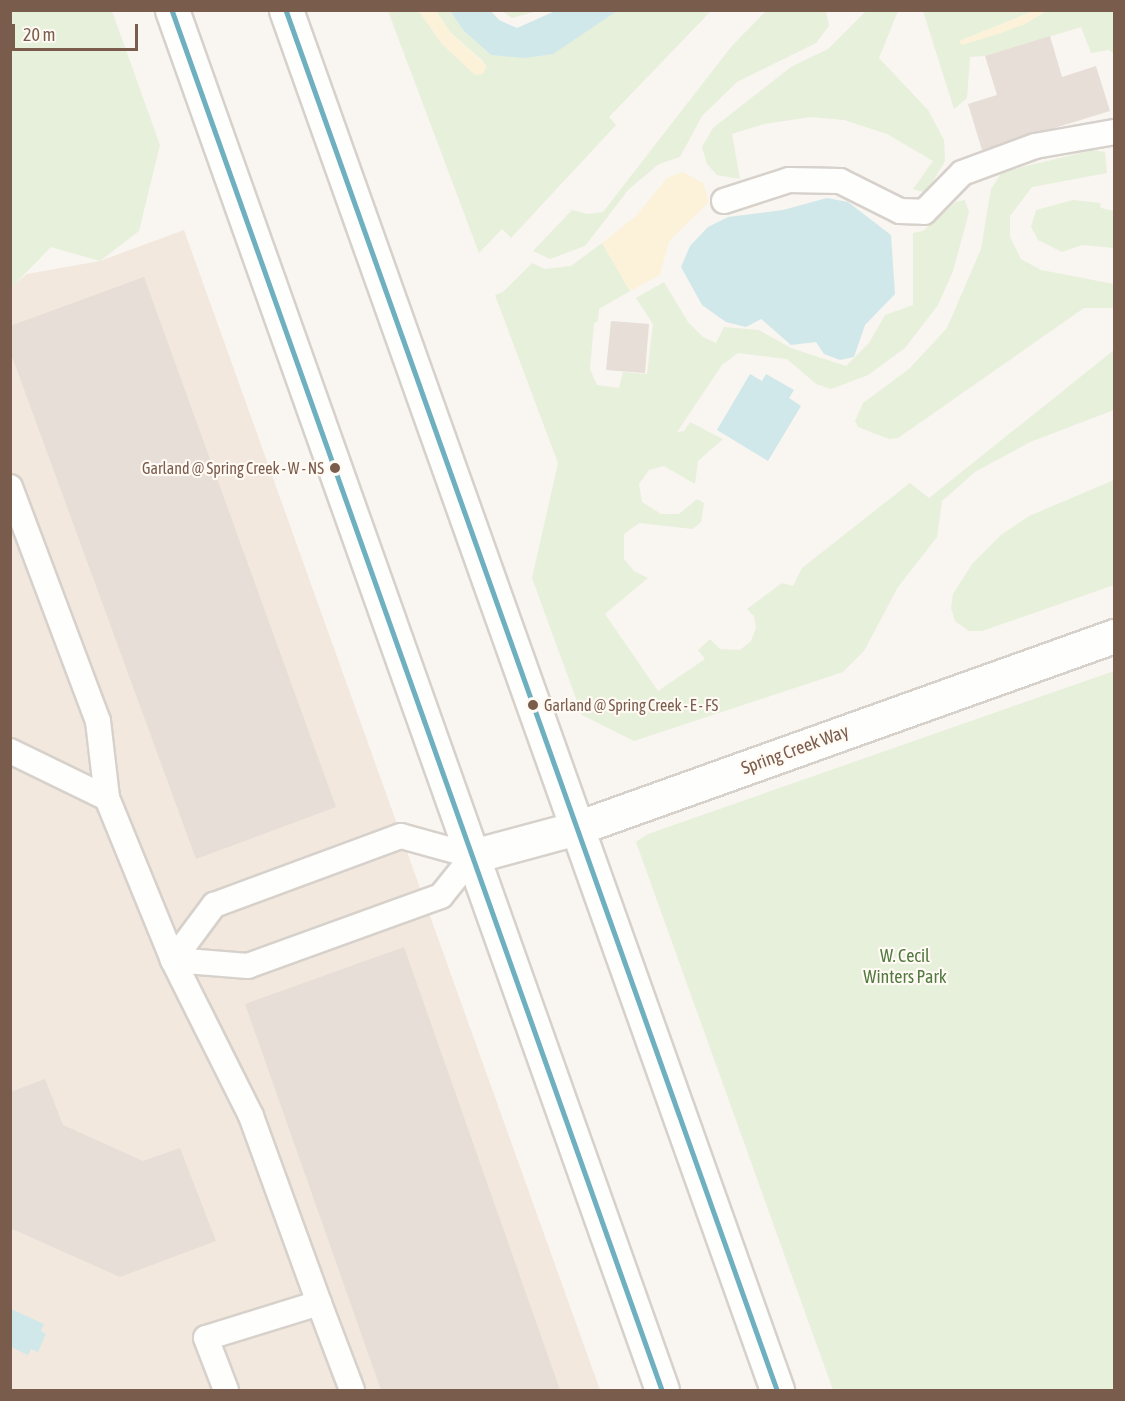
<!DOCTYPE html>
<style>
body{margin:0}
#map{position:relative;width:1125px;height:1401px;overflow:hidden;background:#f9f5f0;font-family:"Asap Condensed",sans-serif}
div>[style]{position:absolute}
[style*='--x']{left:calc(var(--x)*1px);top:calc(var(--y)*1px);width:calc(var(--w)*1px);rotate:calc(var(--a)*1deg)}
.residential>*{inset:0;background:#f2e8de}
.green>*{inset:0;background:#e7f0db}
.sand>*{inset:0;background:#fbf2d9}
.water>*{inset:0;background:#d0e8ea}
.building>*{inset:0;background:#e6ded7}
.roads{filter:drop-shadow(2px 0 #d7d1cb) drop-shadow(-2px 0 #d7d1cb) drop-shadow(0 2px #d7d1cb) drop-shadow(0 -2px #d7d1cb)}
.lane>*{height:24px;margin:-12px;padding:0 12px;transform-origin:12px;border-radius:12px;background:#fefefd}
.secondary>*{height:33px;margin:-16.5px;padding:0 16.5px;transform-origin:16.5px;border-radius:16.5px;background:#fefefd}
.bus-1>*{height:4.5px;margin:-2.25px;padding:0 2.25px;transform-origin:2.25px;border-radius:2.25px;background:#6fb0c0}
.dots>*{width:16px;height:16px;translate:-50% -50%;box-sizing:border-box;border:3px solid #fffaf3;border-radius:50%}
span{translate:-50% -50%;white-space:nowrap;text-align:center;line-height:1.15;-webkit-text-stroke:4.5px #fffaf3;paint-order:stroke}
.bus-label{font-size:16px;color:#7a5c4d}
.right{translate:-100% -50%;text-align:right}
.left{translate:0 -50%;text-align:left}
.street-label{font-size:18px;color:#7a5c4d}
.park-label{font-size:18px;color:#537a41}
.frame{position:absolute;inset:0;border:12px solid #7a5c4d;pointer-events:none}
.scale{position:absolute;left:12px;top:24px;width:126px;height:27px;box-sizing:border-box;border:3px solid #7a5c4d;border-top:0;padding-left:8px;font-size:18px;line-height:21px;white-space:nowrap;color:#7a5c4d;-webkit-text-stroke:4px #fffaf3;paint-order:stroke}
</style>
<div id="map">
<div class="residential">
<div style="clip-path:polygon(184px 230px,600px 1390px,11px 1390px,10px 288px,27px 274px,100px 261px)"></div>
</div>
<div class="green">
<div style="clip-path:polygon(11px 11px,112px 11px,160px 145px,139px 231px,100px 261px,51px 247px,11px 288px)"></div>
<div style="clip-path:polygon(388px 11px,419px 11px,442px 44px,476px 75px,483px 61px,451px 33px,436px 11px,450px 11px,464px 31px,491px 55px,617px 11px,711px 11px,609px 117px,616px 125px,511px 238px,502px 229px,479px 253px)"></div>
<div style="clip-path:polygon(502px 11px,537px 11px,512px 18px)"></div>
<div style="clip-path:polygon(766px 11px,826px 11px,829px 26px,816px 43px,737px 82px,702px 116px,680px 157px,659px 164px,629px 189px,585px 246px,550px 259px,533px 251px,572px 210px,588px 214px,603px 212px,731px 47px)"></div>
<div style="clip-path:polygon(866px 11px,898px 11px,879px 58px,928px 110px,944px 140px,945px 161px,926px 193px,913px 189px,933px 161px,887px 134px,844px 120px,811px 117px,764px 124px,732px 134px,740px 179px,717px 175px,707px 164px,702px 147px,713px 128px,791px 67px,828px 49px)"></div>
<div style="clip-path:polygon(923px 11px,1034px 11px,959px 41px,1025px 24px,1046px 11px,1114px 11px,1114px 54px,1109px 50px,1091px 53px,1081px 27px,985px 56px,970px 57px,967px 98px,954px 109px)"></div>
<div style="clip-path:polygon(1093px 150px,1105px 152px,1107px 173px,1032px 187px,1010px 216px,1010px 237px,1021px 259px,1041px 270px,1114px 284px,1114px 308px,1084px 308px,898px 438px,889px 439px,858px 427px,855px 421px,863px 403px,909px 369px,947px 328px,981px 249px,991px 189px,1002px 172px)"></div>
<div style="clip-path:polygon(965px 200px,969px 212px,953px 271px,938px 305px,905px 348px,868px 375px,831px 389px,816px 384px,787px 359px,738px 353px,722px 365px,677px 432px,684px 431px,690px 422px,723px 439px,698px 461px,695px 484px,664px 466px,649px 470px,639px 484px,642px 502px,661px 514px,679px 514px,697px 499px,704px 503px,701px 522px,693px 529px,639px 523px,624px 534px,624px 559px,634px 571px,648px 578px,605px 614px,658px 691px,705px 659px,698px 650px,710px 639px,720px 649px,740px 650px,751px 641px,756px 628px,754px 616px,747px 609px,782px 583px,793px 586px,802px 568px,910px 483px,929px 498px,1114px 350px,1114px 410px,1030px 442px,975px 472px,942px 501px,937px 537px,898px 587px,864px 651px,843px 672px,634px 741px,582px 715px,532px 578px,558px 463px,495px 295px,503px 292px,532px 263px,545px 269px,571px 266px,602px 243px,630px 291px,599px 309px,598px 321px,594px 323px,590px 369px,597px 385px,619px 388px,623px 372px,647px 374px,653px 324px,636px 298px,664px 282px,688px 322px,703px 337px,716px 343px,724px 327px,759px 330px,791px 348px,846px 366px,869px 343px,885px 315px,913px 305px,913px 233px,923px 231px,956px 202px)"></div>
<div style="clip-path:polygon(1073px 200px,1100px 203px,1101px 208px,1114px 211px,1114px 248px,1082px 245px,1062px 252px,1038px 240px,1031px 227px,1036px 210px)"></div>
<div style="clip-path:polygon(1114px 480px,1114px 585px,982px 631px,969px 631px,955px 621px,951px 608px,953px 594px,972px 564px,1001px 535px,1029px 516px)"></div>
<div style="clip-path:polygon(1114px 671px,1114px 1390px,833px 1390px,636px 842px,648px 834px)"></div>
</div>
<div class="sand">
<div style="clip-path:polygon(419px 11px,436px 11px,451px 33px,487px 66px,483px 74px,475px 75px,442px 44px)"></div>
<div style="clip-path:polygon(1034px 11px,1046px 11px,1025px 24px,998px 34px,962px 45px,959px 41px)"></div>
<div style="clip-path:polygon(683px 172px,703px 183px,709px 202px,669px 241px,660px 275px,630px 291px,602px 243px,635px 217px,667px 178px)"></div>
</div>
<div class="water">
<div style="clip-path:polygon(450px 11px,491px 11px,499px 20px,517px 28px,555px 11px,617px 11px,553px 54px,525px 58px,491px 55px,464px 31px)"></div>
<div style="clip-path:polygon(827px 198px,848px 202px,891px 235px,895px 294px,865px 325px,854px 357px,840px 360px,824px 354px,816px 342px,791px 345px,761px 319px,746px 327px,726px 322px,702px 305px,681px 267px,690px 246px,708px 227px,728px 217px,783px 210px)"></div>
<div style="clip-path:polygon(750px 374px,762px 381px,766px 374px,794px 390px,789px 398px,801px 406px,768px 461px,717px 430px)"></div>
<div style="clip-path:polygon(11px 1309px,44px 1324px,41px 1331px,46px 1334px,38px 1352px,31px 1349px,28px 1355px,11px 1347px)"></div>
</div>
<div class="building">
<div style="clip-path:polygon(1050px 36px,1062px 77px,1096px 66px,1110px 111px,982px 150px,968px 104px,997px 95px,985px 56px)"></div>
<div style="clip-path:polygon(144px 277px,336px 807px,196px 859px,10px 351px,10px 326px)"></div>
<div style="clip-path:polygon(611px 321px,649px 324px,645px 373px,606px 370px)"></div>
<div style="clip-path:polygon(404px 947px,560px 1390px,381px 1390px,245px 1004px)"></div>
<div style="clip-path:polygon(45px 1079px,63px 1125px,143px 1161px,180px 1148px,216px 1241px,120px 1277px,10px 1228px,10px 1092px)"></div>
</div>
<div class="roads">
<div class="lane">
<div style="--x:724;--y:201;--w:68;--a:-17.9"></div>
<div style="--x:789;--y:180;--w:51;--a:1.1"></div>
<div style="--x:840;--y:181;--w:67;--a:26.6"></div>
<div style="--x:900;--y:211;--w:24;--a:2"></div>
<div style="--x:924;--y:212;--w:54;--a:-45.7"></div>
<div style="--x:962;--y:173;--w:78;--a:-20.3"></div>
<div style="--x:1035;--y:146;--w:80;--a:-10"></div>
<div style="--x:10;--y:487;--w:250;--a:69.4"></div>
<div style="--x:98;--y:721;--w:78;--a:83.3"></div>
<div style="--x:10;--y:751;--w:108;--a:25.9"></div>
<div style="--x:107;--y:798;--w:175;--a:67.8"></div>
<div style="--x:173;--y:960;--w:174;--a:63.4"></div>
<div style="--x:251;--y:1116;--w:199;--a:70"></div>
<div style="--x:319;--y:1303;--w:118;--a:162.8"></div>
<div style="--x:206;--y:1338;--w:56;--a:69"></div>
<div style="--x:401;--y:836;--w:75;--a:15.5"></div>
<div style="--x:473;--y:856;--w:51;--a:128.7"></div>
<div style="--x:441;--y:896;--w:205;--a:160.1"></div>
<div style="--x:248;--y:966;--w:75;--a:-175.4"></div>
<div style="--x:173;--y:960;--w:69;--a:-53.3"></div>
<div style="--x:214;--y:905;--w:199;--a:-20.3"></div>
<div style="--x:319;--y:1303;--w:93;--a:69.2"></div>
</div>
<div class="secondary">
<div style="--x:172;--y:10;--w:1464;--a:70.45"></div>
<div style="--x:286;--y:10;--w:1465;--a:70.41"></div>
<div style="--x:473;--y:856;--w:108;--a:-15.1"></div>
<div style="--x:577;--y:828;--w:570;--a:-19.67"></div>
</div>
</div>
<div class="bus-1">
<div style="--x:172;--y:10;--w:1464;--a:70.45"></div>
<div style="--x:286;--y:10;--w:1465;--a:70.41"></div>
</div>
<div class="dots">
<div style="left:335px;top:468px;background:#7a5c4d"></div>
<div style="left:533px;top:705px;background:#7a5c4d"></div>
</div>
<div class="bus-label">
<span class="right" style="left:324px;top:468px">Garland @ Spring Creek - W - NS</span>
<span class="left" style="left:544px;top:705px">Garland @ Spring Creek - E - FS</span>
</div>
<div class="street-label">
<span style="left:795px;top:750px;rotate:-20deg">Spring Creek Way</span>
</div>
<div class="park-label">
<span style="left:905px;top:967px">W. Cecil<br>Winters Park</span>
</div>
<div class="frame"></div>
<div class="scale">20 m</div>
</div>
